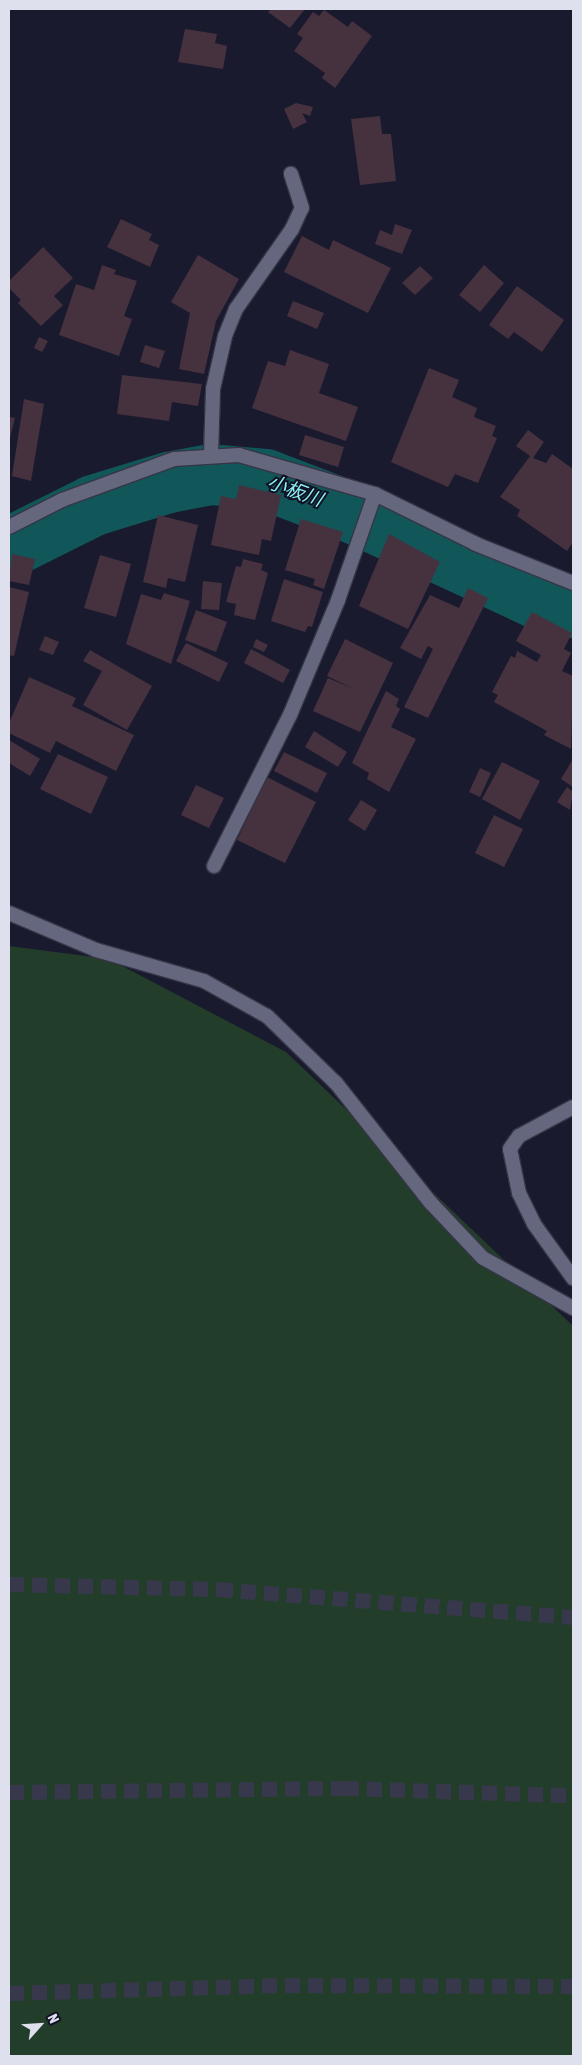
<!DOCTYPE html>
<meta charset="utf-8">
<style>
body{margin:0}
#map{position:relative;width:582px;height:2065px;overflow:hidden;background:#1a1a2e;font-family:"Asap Condensed","Noto Sans JP",sans-serif}
div>[style]{position:absolute}
[style*='--x']{left:calc(var(--x)*1px);top:calc(var(--y)*1px);width:calc(var(--w)*1px);rotate:calc(var(--a)*1deg)}
.green>*{inset:0;background:#233d2b}
.river>*{height:61px;margin:-30.5px;padding:0 30.5px;transform-origin:30.5px;border-radius:30.5px;background:#11575a}
.building>*{inset:0;background:#46313f}
.motorway-tunnel>*{height:15px;margin-top:-7.5px;transform-origin:0;background:repeating-linear-gradient(90deg,#37384b 0 15px,transparent 0 23px)}
.roads{filter:drop-shadow(1px 0 #353546) drop-shadow(-1px 0 #353546) drop-shadow(0 1px #353546) drop-shadow(0 -1px #353546)}
.minor>*{height:14px;margin:-7px;padding:0 7px;transform-origin:7px;border-radius:7px;background:#65677f}
span{translate:-50% -50%;white-space:nowrap;text-align:center;line-height:1.15;-webkit-text-stroke:4px #111124;paint-order:stroke}
.water-label{font-size:19px;color:#8bf1f5;font-style:italic}
.frame{position:absolute;inset:0;border:10px solid #dee0ee;pointer-events:none}
.north{position:absolute;left:15px;top:2000px;width:50px;height:50px;-webkit-text-stroke:4px #111124;paint-order:stroke;rotate:64deg;font-size:14px;font-weight:700;line-height:20px;text-align:center;color:#dee0ee}
.north::after{content:'';display:block;margin:auto;width:18px;height:22px;background:#dee0ee;clip-path:polygon(50% 0,100% 100%,50% 72%,0 100%)}
</style>
<div id="map">
<div class="green">
<div style="clip-path:polygon(9px 946px,109px 959px,286px 1052px,573px 1326px,573px 2056px,9px 2056px)"></div>
</div>
<div class="river">
<div style="--x:9;--y:547;--w:94;--a:-26.6"></div>
<div style="--x:93;--y:505;--w:78;--a:-17"></div>
<div style="--x:168;--y:482;--w:43;--a:-10.8"></div>
<div style="--x:210;--y:474;--w:55;--a:5.2"></div>
<div style="--x:265;--y:479;--w:95;--a:20.9"></div>
<div style="--x:354;--y:513;--w:202;--a:24.9"></div>
<div style="--x:537;--y:598;--w:37;--a:14"></div>
</div>
<div class="building">
<div style="clip-path:polygon(271px 9px,305px 9px,290px 28px,268px 12px)"></div>
<div style="clip-path:polygon(324px 10px,348px 27px,352px 21px,372px 36px,335px 88px,322px 78px,325px 73px,294px 51px,303px 38px,297px 34px,313px 12px,319px 16px)"></div>
<div style="clip-path:polygon(185px 29px,217px 34px,215px 43px,227px 46px,223px 69px,178px 62px)"></div>
<div style="clip-path:polygon(296px 103px,313px 107px,310px 116px,302px 113px,307px 122px,293px 129px,284px 109px)"></div>
<div style="clip-path:polygon(380px 116px,382px 134px,391px 134px,396px 181px,360px 185px,351px 119px)"></div>
<div style="clip-path:polygon(121px 219px,152px 234px,149px 240px,159px 245px,150px 267px,107px 247px)"></div>
<div style="clip-path:polygon(395px 224px,412px 230px,402px 254px,375px 244px,380px 230px,392px 235px)"></div>
<div style="clip-path:polygon(302px 236px,329px 250px,333px 240px,391px 268px,368px 313px,284px 272px)"></div>
<div style="clip-path:polygon(43px 247px,73px 278px,54px 296px,63px 305px,41px 326px,18px 303px,21px 300px,9px 288px,9px 281px)"></div>
<div style="clip-path:polygon(198px 255px,239px 279px,216px 321px,204px 374px,179px 369px,190px 313px,171px 302px)"></div>
<div style="clip-path:polygon(102px 265px,116px 270px,114px 274px,137px 281px,124px 316px,132px 319px,119px 356px,59px 335px,76px 284px,94px 290px)"></div>
<div style="clip-path:polygon(484px 265px,504px 283px,480px 312px,459px 295px)"></div>
<div style="clip-path:polygon(420px 266px,433px 278px,415px 295px,402px 283px)"></div>
<div style="clip-path:polygon(517px 286px,564px 320px,542px 352px,514px 332px,508px 339px,489px 325px)"></div>
<div style="clip-path:polygon(293px 301px,324px 313px,317px 329px,287px 316px)"></div>
<div style="clip-path:polygon(39px 337px,48px 341px,42px 352px,34px 348px)"></div>
<div style="clip-path:polygon(145px 345px,165px 351px,159px 368px,140px 362px)"></div>
<div style="clip-path:polygon(290px 350px,329px 364px,319px 393px,358px 407px,346px 441px,252px 408px,268px 361px,285px 366px)"></div>
<div style="clip-path:polygon(429px 368px,459px 380px,452px 397px,477px 408px,474px 417px,496px 426px,492px 436px,497px 438px,478px 483px,455px 474px,448px 487px,391px 462px)"></div>
<div style="clip-path:polygon(122px 375px,202px 384px,198px 406px,172px 402px,169px 421px,117px 414px)"></div>
<div style="clip-path:polygon(24px 399px,44px 404px,31px 481px,12px 476px)"></div>
<div style="clip-path:polygon(9px 417px,15px 418px,9px 442px)"></div>
<div style="clip-path:polygon(528px 430px,544px 442px,533px 458px,546px 463px,552px 454px,573px 469px,573px 542px,567px 551px,517px 516px,520px 510px,500px 497px,530px 456px,516px 446px)"></div>
<div style="clip-path:polygon(305px 435px,344px 447px,338px 467px,299px 455px)"></div>
<div style="clip-path:polygon(239px 485px,281px 495px,271px 541px,262px 539px,259px 555px,211px 545px,221px 496px,236px 499px)"></div>
<div style="clip-path:polygon(158px 515px,198px 525px,185px 582px,168px 578px,166px 588px,143px 582px)"></div>
<div style="clip-path:polygon(301px 519px,343px 532px,324px 589px,313px 585px,315px 579px,285px 570px)"></div>
<div style="clip-path:polygon(389px 534px,440px 562px,408px 629px,359px 606px)"></div>
<div style="clip-path:polygon(12px 554px,35px 559px,29px 585px,9px 581px)"></div>
<div style="clip-path:polygon(100px 555px,131px 564px,116px 617px,84px 608px)"></div>
<div style="clip-path:polygon(243px 559px,263px 564px,261px 570px,268px 573px,255px 620px,234px 615px,236px 604px,226px 602px,236px 566px,241px 567px)"></div>
<div style="clip-path:polygon(284px 579px,323px 592px,312px 627px,308px 626px,305px 632px,271px 621px)"></div>
<div style="clip-path:polygon(203px 581px,222px 583px,219px 610px,201px 609px)"></div>
<div style="clip-path:polygon(9px 587px,29px 592px,14px 656px,9px 655px)"></div>
<div style="clip-path:polygon(468px 588px,488px 598px,428px 718px,404px 707px,433px 649px,428px 646px,421px 659px,400px 648px,430px 595px,459px 608px)"></div>
<div style="clip-path:polygon(164px 593px,190px 601px,171px 664px,126px 644px,141px 594px,161px 600px)"></div>
<div style="clip-path:polygon(196px 610px,227px 622px,216px 652px,185px 640px)"></div>
<div style="clip-path:polygon(532px 612px,572px 633px,564px 649px,571px 653px,562px 671px,573px 676px,571px 749px,544px 735px,547px 731px,494px 702px,498px 695px,492px 692px,511px 656px,515px 658px,517px 651px,537px 662px,541px 655px,516px 641px)"></div>
<div style="clip-path:polygon(45px 636px,59px 642px,53px 655px,39px 650px)"></div>
<div style="clip-path:polygon(256px 639px,268px 645px,264px 652px,253px 647px)"></div>
<div style="clip-path:polygon(345px 639px,393px 663px,360px 732px,313px 711px,328px 678px,354px 689px,327px 676px)"></div>
<div style="clip-path:polygon(186px 643px,228px 663px,219px 682px,176px 661px)"></div>
<div style="clip-path:polygon(251px 649px,290px 670px,283px 683px,244px 663px)"></div>
<div style="clip-path:polygon(90px 650px,152px 686px,127px 730px,83px 705px,102px 671px,83px 661px)"></div>
<div style="clip-path:polygon(29px 677px,76px 698px,72px 706px,134px 735px,116px 771px,56px 741px,50px 753px,9px 733px,9px 723px)"></div>
<div style="clip-path:polygon(386px 691px,399px 699px,396px 706px,400px 709px,391px 727px,416px 739px,389px 792px,367px 779px,369px 773px,352px 763px)"></div>
<div style="clip-path:polygon(314px 731px,347px 752px,338px 767px,305px 747px)"></div>
<div style="clip-path:polygon(9px 740px,40px 759px,30px 776px,9px 763px)"></div>
<div style="clip-path:polygon(284px 752px,327px 773px,317px 793px,274px 771px)"></div>
<div style="clip-path:polygon(58px 754px,108px 777px,91px 814px,40px 789px)"></div>
<div style="clip-path:polygon(573px 759px,573px 787px,561px 779px)"></div>
<div style="clip-path:polygon(502px 762px,540px 781px,520px 820px,482px 799px)"></div>
<div style="clip-path:polygon(480px 768px,491px 773px,480px 797px,469px 792px)"></div>
<div style="clip-path:polygon(267px 777px,316px 802px,285px 863px,237px 840px)"></div>
<div style="clip-path:polygon(196px 785px,224px 798px,209px 828px,181px 815px)"></div>
<div style="clip-path:polygon(567px 787px,573px 792px,570px 810px,557px 802px)"></div>
<div style="clip-path:polygon(361px 800px,377px 810px,365px 831px,348px 820px)"></div>
<div style="clip-path:polygon(494px 815px,523px 829px,504px 867px,475px 853px)"></div>
</div>
<div class="motorway-tunnel">
<div style="--x:9;--y:1584;--w:209;--a:1.4"></div>
<div style="--x:218;--y:1589;--w:356;--a:4.5"></div>
<div style="--x:9;--y:1792;--w:335;--a:-0.7"></div>
<div style="--x:344;--y:1788;--w:229;--a:1.8"></div>
<div style="--x:9;--y:1993;--w:276;--a:-1.7"></div>
<div style="--x:285;--y:1985;--w:288;--a:0.2"></div>
</div>
<div class="roads">
<div class="minor">
<div style="--x:211;--y:454;--w:65;--a:-88.2"></div>
<div style="--x:213;--y:389;--w:54;--a:-77.2"></div>
<div style="--x:225;--y:336;--w:29;--a:-68"></div>
<div style="--x:236;--y:309;--w:98;--a:-55"></div>
<div style="--x:292;--y:229;--w:23;--a:-65"></div>
<div style="--x:302;--y:208;--w:36;--a:-108"></div>
<div style="--x:9;--y:527;--w:59;--a:-27"></div>
<div style="--x:62;--y:500;--w:119;--a:-20.1"></div>
<div style="--x:174;--y:459;--w:65;--a:-3.5"></div>
<div style="--x:239;--y:455;--w:141;--a:16"></div>
<div style="--x:375;--y:494;--w:113;--a:26.3"></div>
<div style="--x:476;--y:544;--w:105;--a:21.9"></div>
<div style="--x:214;--y:866;--w:169;--a:-63.3"></div>
<div style="--x:290;--y:715;--w:125;--a:-67.3"></div>
<div style="--x:338;--y:600;--w:112;--a:-70.8"></div>
<div style="--x:9;--y:913;--w:95;--a:23"></div>
<div style="--x:96;--y:950;--w:112;--a:16"></div>
<div style="--x:204;--y:981;--w:72;--a:29.1"></div>
<div style="--x:267;--y:1016;--w:96;--a:44.2"></div>
<div style="--x:336;--y:1083;--w:152;--a:51.7"></div>
<div style="--x:430;--y:1202;--w:77;--a:46.6"></div>
<div style="--x:483;--y:1258;--w:103;--a:29.1"></div>
<div style="--x:573;--y:1107;--w:61;--a:151.8"></div>
<div style="--x:519;--y:1136;--w:16;--a:125"></div>
<div style="--x:510;--y:1149;--w:45;--a:78.4"></div>
<div style="--x:519;--y:1193;--w:34;--a:64"></div>
<div style="--x:534;--y:1224;--w:67;--a:54.2"></div>
</div>
</div>
<div class="water-label">
<span style="left:295px;top:491px;rotate:20deg">小板川</span>
</div>
<div class="frame"></div>
<div class="north">N</div>
</div>
